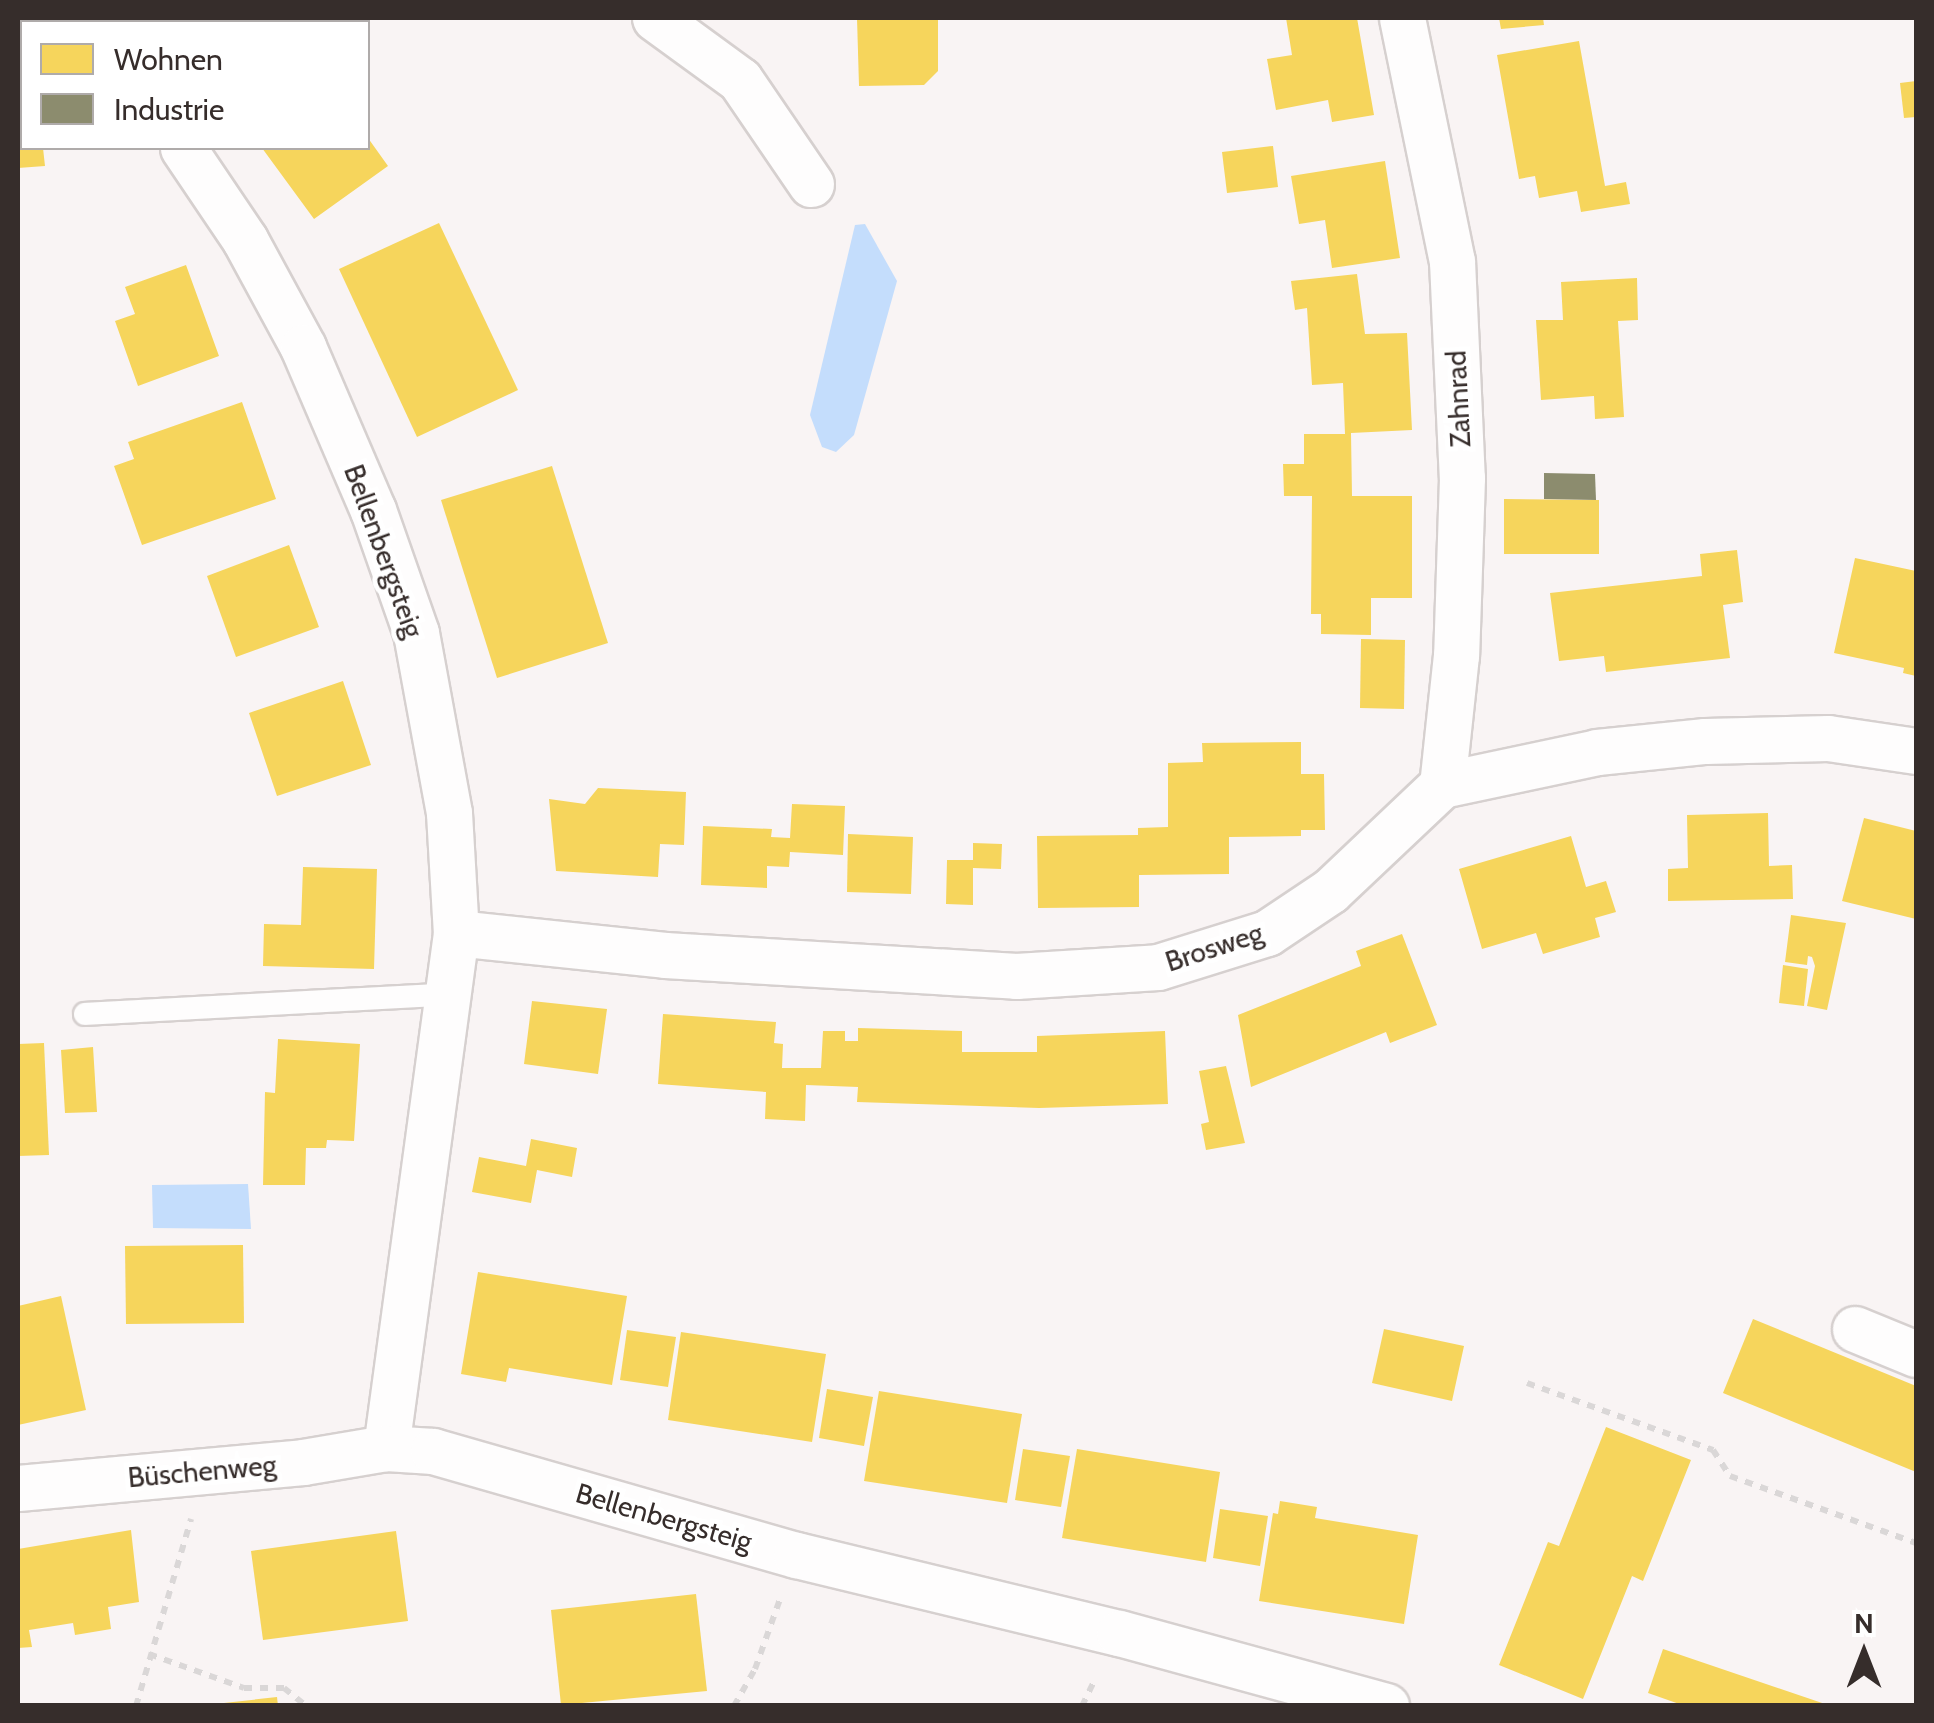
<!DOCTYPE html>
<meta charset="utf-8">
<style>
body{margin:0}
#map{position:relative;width:1934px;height:1723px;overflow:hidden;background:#f9f4f4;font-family:Cabin,sans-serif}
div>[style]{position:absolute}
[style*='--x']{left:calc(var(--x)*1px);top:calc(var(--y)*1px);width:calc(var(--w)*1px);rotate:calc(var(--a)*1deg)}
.water>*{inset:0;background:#c4ddfc}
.homes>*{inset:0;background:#f6d55c}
.industry>*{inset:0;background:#8c8c6e}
.path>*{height:6px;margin-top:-3px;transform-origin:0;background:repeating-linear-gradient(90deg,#dad7d7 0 8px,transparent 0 16px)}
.roads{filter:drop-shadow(2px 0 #d6d0cf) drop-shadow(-2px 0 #d6d0cf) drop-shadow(0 2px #d6d0cf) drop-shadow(0 -2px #d6d0cf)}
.service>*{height:22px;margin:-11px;padding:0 11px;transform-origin:11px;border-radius:11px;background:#fefdfd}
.minor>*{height:45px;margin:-22.5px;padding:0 22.5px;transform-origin:22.5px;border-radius:22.5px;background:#fefdfd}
span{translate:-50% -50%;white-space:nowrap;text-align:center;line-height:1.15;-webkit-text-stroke:10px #fff;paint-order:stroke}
.street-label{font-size:28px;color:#362d2b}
.frame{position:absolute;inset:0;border:20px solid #362d2b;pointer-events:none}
.legend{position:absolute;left:20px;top:20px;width:350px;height:130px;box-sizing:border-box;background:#fff;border:2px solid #afabaa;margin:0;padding:12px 18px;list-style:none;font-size:30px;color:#362d2b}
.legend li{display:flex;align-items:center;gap:20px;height:50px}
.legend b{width:50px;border:2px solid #afabaa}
.north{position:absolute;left:1814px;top:1603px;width:100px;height:100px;-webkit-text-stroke:8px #fff;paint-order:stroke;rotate:0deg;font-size:28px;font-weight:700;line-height:40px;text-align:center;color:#362d2b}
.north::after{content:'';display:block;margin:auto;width:35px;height:45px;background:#362d2b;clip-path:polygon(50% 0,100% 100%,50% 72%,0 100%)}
</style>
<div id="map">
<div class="water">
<div style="clip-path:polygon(865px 224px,897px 281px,854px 435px,836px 452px,822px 447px,810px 415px,855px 225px)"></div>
<div style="clip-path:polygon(248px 1184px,251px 1229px,153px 1228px,152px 1185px)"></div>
</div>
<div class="homes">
<div style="clip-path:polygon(857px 18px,938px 18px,938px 71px,924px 85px,859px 86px)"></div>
<div style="clip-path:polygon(1286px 18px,1357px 18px,1374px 115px,1332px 122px,1328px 100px,1276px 110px,1267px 59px,1292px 55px)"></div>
<div style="clip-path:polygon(1499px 18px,1543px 18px,1544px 25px,1501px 29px)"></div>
<div style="clip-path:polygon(1579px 41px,1605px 186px,1626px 182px,1630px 204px,1581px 212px,1577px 191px,1539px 198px,1535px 176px,1519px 179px,1497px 55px)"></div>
<div style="clip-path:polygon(18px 63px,22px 63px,22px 148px,43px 148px,45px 166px,18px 168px)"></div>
<div style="clip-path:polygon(1916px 81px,1916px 117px,1904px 118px,1900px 83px)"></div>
<div style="clip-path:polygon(368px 138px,388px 166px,314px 219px,262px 148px,368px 148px)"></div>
<div style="clip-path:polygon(1273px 146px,1278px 187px,1227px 193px,1222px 152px)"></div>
<div style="clip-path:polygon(1385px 161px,1400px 258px,1332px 268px,1325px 220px,1299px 224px,1291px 176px)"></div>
<div style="clip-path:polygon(439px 223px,518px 390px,417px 437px,339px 269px)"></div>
<div style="clip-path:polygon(186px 265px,219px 356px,138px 386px,115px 321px,135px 314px,125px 287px)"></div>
<div style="clip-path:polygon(1357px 274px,1365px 334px,1407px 333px,1412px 430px,1351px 433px,1352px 496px,1412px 496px,1412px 598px,1371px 598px,1371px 635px,1321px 634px,1321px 614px,1311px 614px,1312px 496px,1284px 496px,1283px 464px,1304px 464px,1304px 434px,1345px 434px,1343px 383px,1312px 385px,1307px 308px,1295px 310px,1291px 281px)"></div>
<div style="clip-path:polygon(1637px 278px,1638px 320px,1618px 321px,1624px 417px,1595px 419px,1594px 396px,1541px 400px,1536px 320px,1563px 320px,1561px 282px)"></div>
<div style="clip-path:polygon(242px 402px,276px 499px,142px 545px,114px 466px,134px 459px,128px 442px)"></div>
<div style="clip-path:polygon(552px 466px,608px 643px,497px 678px,441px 500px)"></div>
<div style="clip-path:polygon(1504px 499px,1599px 500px,1599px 554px,1504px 554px)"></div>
<div style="clip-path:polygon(289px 545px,319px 627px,236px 657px,207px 576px)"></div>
<div style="clip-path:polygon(1737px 550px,1743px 602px,1723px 605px,1730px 658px,1606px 672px,1604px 656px,1559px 661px,1550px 593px,1702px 576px,1700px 554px)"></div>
<div style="clip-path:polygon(1855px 558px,1916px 571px,1916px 676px,1903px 673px,1904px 668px,1834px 653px)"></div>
<div style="clip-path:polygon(1361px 639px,1405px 640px,1404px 709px,1360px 708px)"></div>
<div style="clip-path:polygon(343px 681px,371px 765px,277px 796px,249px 713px)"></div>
<div style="clip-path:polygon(1301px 742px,1301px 774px,1324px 774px,1325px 830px,1301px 830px,1301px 836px,1229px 837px,1229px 874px,1139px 875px,1139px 907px,1038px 908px,1037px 836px,1138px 835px,1138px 828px,1168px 827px,1168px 763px,1203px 762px,1202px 743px)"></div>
<div style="clip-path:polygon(598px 788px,686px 792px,684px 845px,660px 844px,658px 877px,556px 871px,549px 799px,585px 804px)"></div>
<div style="clip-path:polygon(792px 804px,845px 806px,843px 855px,790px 852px,789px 867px,767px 866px,767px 888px,701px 885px,703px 826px,772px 829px,771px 837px,790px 838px)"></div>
<div style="clip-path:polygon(1768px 813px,1769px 866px,1792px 865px,1793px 899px,1668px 901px,1668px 869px,1688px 868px,1687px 815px)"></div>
<div style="clip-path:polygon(1864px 818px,1916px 831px,1916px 919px,1842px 901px)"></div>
<div style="clip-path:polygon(848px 834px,913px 837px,911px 894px,847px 892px)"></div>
<div style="clip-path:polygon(1571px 836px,1586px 887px,1606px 881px,1616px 912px,1595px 918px,1600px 937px,1543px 954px,1536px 933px,1482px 949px,1459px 869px)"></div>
<div style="clip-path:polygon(973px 843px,1002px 844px,1001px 869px,973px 868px,973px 905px,946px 904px,947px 860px,973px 860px)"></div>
<div style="clip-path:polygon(303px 867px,377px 869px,374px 969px,263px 966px,264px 924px,301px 925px)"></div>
<div style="clip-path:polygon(1791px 915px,1846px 923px,1827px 1010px,1807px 1006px,1815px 966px,1812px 957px,1808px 956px,1807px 965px,1785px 962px)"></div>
<div style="clip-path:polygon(1402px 934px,1437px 1025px,1390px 1043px,1386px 1032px,1251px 1087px,1238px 1015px,1361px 966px,1356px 951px)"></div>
<div style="clip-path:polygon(1783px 965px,1808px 969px,1804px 1006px,1779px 1003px)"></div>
<div style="clip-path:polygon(532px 1001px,607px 1009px,598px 1074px,524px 1064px)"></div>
<div style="clip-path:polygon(663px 1014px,776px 1022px,774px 1043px,783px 1044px,782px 1068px,821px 1068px,823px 1031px,845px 1031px,845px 1041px,858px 1041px,858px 1028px,962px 1031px,962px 1052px,1037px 1052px,1037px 1036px,1165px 1031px,1168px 1104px,1039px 1108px,857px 1102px,858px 1087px,806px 1085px,805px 1121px,765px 1119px,766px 1092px,658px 1084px)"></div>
<div style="clip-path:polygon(278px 1039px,360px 1044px,354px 1141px,327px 1140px,326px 1148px,306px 1148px,305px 1185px,263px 1185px,265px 1092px,275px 1093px)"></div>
<div style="clip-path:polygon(44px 1043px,49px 1155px,18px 1156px,18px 1044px)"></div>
<div style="clip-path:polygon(93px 1047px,97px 1112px,65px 1113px,61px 1050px)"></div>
<div style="clip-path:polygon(1226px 1066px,1245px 1143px,1206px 1150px,1201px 1124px,1209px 1122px,1199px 1071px)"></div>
<div style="clip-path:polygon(531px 1139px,577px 1148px,572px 1177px,537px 1170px,531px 1203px,472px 1192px,479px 1157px,526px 1166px)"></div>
<div style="clip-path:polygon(243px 1245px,244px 1323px,126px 1324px,125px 1246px)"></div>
<div style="clip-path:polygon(478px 1272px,627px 1296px,612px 1385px,509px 1368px,506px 1382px,461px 1374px)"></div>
<div style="clip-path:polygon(61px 1296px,86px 1410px,18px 1425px,18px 1306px)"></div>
<div style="clip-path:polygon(1753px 1319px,1916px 1386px,1916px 1472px,1723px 1393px)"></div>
<div style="clip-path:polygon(1384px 1329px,1464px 1346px,1452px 1401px,1372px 1383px)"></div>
<div style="clip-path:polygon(627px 1330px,676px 1337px,668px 1387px,620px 1380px)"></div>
<div style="clip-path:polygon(681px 1332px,826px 1354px,812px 1442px,668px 1420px)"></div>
<div style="clip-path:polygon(827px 1389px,873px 1397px,864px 1446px,819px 1438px)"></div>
<div style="clip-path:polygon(879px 1391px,1022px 1414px,1007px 1503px,864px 1481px)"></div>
<div style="clip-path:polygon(1606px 1427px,1691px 1460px,1643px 1581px,1632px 1576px,1583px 1699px,1499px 1665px,1548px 1542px,1559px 1546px)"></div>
<div style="clip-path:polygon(1023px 1449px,1070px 1456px,1061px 1507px,1015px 1500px)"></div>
<div style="clip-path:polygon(1077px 1449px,1220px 1472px,1206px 1562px,1062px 1538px)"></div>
<div style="clip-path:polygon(1280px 1501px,1317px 1507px,1315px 1518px,1418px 1535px,1404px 1624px,1259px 1601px,1273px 1513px,1278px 1514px)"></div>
<div style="clip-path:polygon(1220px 1509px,1268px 1516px,1260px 1566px,1213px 1558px)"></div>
<div style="clip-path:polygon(131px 1530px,139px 1602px,108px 1607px,111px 1629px,75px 1635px,73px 1623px,29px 1630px,32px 1647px,18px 1648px,18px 1549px)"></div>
<div style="clip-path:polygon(396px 1531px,408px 1621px,263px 1640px,251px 1551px)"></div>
<div style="clip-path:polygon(696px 1594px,707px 1691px,561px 1705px,551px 1610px)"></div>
<div style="clip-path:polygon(1663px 1649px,1828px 1705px,1828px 1706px,1685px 1706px,1648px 1693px)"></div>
<div style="clip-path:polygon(277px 1697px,278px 1706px,224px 1706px,224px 1703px)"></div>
</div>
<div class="industry">
<div style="clip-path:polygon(1544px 473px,1595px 474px,1596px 500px,1544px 499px)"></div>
</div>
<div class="path">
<div style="--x:1527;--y:1383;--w:198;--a:19.8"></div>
<div style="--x:1713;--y:1450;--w:31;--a:57"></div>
<div style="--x:1730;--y:1476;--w:198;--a:19.8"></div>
<div style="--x:149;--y:1654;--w:101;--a:19.7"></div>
<div style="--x:244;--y:1688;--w:40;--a:0"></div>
<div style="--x:284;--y:1688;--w:28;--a:39"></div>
<div style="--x:136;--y:1706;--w:195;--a:-73.6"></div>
<div style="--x:734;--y:1706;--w:43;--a:-60.4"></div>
<div style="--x:755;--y:1669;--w:74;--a:-70.3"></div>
<div style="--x:1082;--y:1706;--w:30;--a:-64"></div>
</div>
<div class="roads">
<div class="service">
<div style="--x:85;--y:1014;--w:365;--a:-3.1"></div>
</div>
<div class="minor">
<div style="--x:88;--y:18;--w:6;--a:45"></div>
<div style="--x:655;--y:18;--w:105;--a:36.1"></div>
<div style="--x:740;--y:80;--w:126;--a:55.7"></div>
<div style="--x:1402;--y:18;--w:248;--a:78.4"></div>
<div style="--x:1452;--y:261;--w:217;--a:87.4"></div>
<div style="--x:1462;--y:478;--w:177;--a:91.9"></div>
<div style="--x:1456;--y:655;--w:131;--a:96.1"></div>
<div style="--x:183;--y:148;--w:111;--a:56"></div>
<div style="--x:245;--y:240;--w:122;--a:61.5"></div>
<div style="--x:303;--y:347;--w:177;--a:66.8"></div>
<div style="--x:373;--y:510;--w:130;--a:70.7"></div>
<div style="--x:416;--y:633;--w:183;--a:79.6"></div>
<div style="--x:449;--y:813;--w:120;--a:86.7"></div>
<div style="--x:456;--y:933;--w:520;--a:97.74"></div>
<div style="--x:456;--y:933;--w:210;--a:6"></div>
<div style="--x:665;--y:955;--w:352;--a:3.4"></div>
<div style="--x:1016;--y:976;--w:142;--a:-3.6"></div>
<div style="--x:1158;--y:967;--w:114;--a:-17.3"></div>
<div style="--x:1267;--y:933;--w:76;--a:-33.7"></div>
<div style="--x:1330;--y:891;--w:154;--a:-43.4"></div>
<div style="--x:1442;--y:785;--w:158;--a:-12"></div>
<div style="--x:1597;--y:752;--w:109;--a:-5.8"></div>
<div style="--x:1705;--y:741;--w:123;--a:-1.4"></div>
<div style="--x:1828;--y:738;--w:89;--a:8.4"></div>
<div style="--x:1855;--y:1329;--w:66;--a:22.3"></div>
<div style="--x:18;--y:1488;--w:286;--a:-5.2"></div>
<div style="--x:303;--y:1462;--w:84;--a:-9.6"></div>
<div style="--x:386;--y:1448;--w:47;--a:3.7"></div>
<div style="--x:433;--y:1451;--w:378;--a:16"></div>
<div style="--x:796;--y:1555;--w:332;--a:13.6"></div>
<div style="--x:1119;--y:1633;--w:277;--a:15.3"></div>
</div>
</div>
<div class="street-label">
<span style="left:1458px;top:399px;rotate:-93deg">Zahnrad</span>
<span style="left:384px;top:551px;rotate:70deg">Bellenbergsteig</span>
<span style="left:1214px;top:947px;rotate:-18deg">Brosweg</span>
<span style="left:202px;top:1471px;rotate:-5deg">Büschenweg</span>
<span style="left:664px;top:1517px;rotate:16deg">Bellenbergsteig</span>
</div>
<div class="frame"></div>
<ul class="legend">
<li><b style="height:28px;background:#f6d55c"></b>Wohnen</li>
<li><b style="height:28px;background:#8c8c6e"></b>Industrie</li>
</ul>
<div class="north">N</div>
</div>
